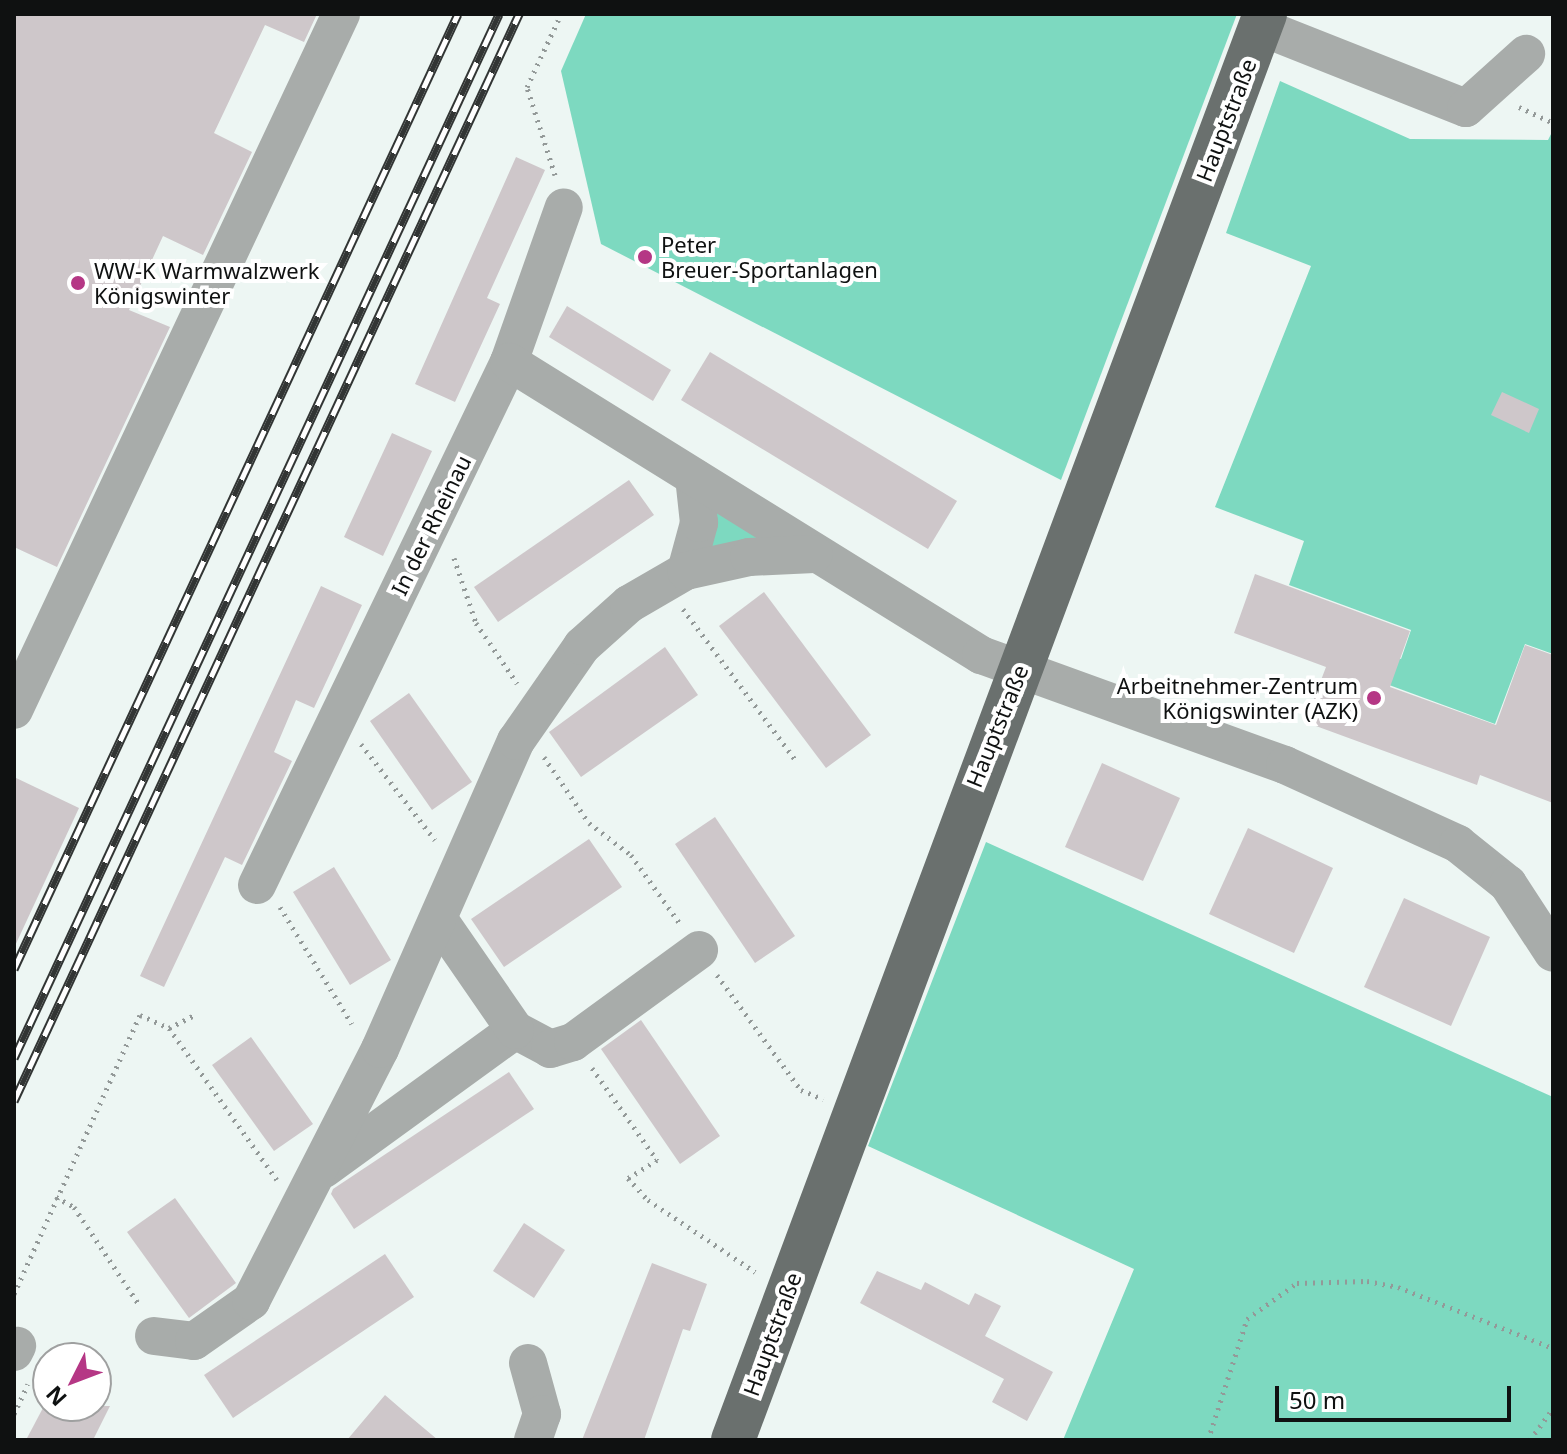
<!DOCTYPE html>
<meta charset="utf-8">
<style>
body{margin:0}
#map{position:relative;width:1567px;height:1454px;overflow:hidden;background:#edf6f3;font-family:"Noto Sans",sans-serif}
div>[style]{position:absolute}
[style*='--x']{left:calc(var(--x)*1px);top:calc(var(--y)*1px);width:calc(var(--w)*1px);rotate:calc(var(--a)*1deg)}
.green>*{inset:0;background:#7dd9c0}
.building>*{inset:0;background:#cec7ca}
.path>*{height:5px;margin-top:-2.5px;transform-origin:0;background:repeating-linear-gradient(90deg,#939998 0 2px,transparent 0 8px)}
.minor>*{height:38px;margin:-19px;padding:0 19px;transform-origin:19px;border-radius:19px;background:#a8acaa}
.major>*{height:44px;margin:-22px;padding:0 22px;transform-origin:22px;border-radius:22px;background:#6a706e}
.rail>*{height:9px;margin-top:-4.5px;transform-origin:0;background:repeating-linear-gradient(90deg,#fff 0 18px,#323534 0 36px);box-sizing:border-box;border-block:2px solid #323534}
.dots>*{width:22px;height:22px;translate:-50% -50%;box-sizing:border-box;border:4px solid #fff;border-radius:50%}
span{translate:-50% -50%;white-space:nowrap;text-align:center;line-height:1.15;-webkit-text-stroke:8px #fff;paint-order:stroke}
.street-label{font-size:22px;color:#0f1111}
.poi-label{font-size:22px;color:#0f1111}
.left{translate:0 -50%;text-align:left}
.right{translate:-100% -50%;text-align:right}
.frame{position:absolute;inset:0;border:16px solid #0f1111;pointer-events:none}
.north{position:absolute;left:32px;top:1342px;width:80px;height:80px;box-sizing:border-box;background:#fff;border:2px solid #9fa0a0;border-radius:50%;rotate:228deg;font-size:22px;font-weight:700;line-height:32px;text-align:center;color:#0f1111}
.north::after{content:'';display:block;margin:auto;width:28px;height:36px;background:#b53785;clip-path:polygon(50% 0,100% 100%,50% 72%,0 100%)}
.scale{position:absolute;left:1275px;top:1386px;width:236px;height:36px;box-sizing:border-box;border:4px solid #0f1111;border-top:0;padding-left:10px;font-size:24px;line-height:28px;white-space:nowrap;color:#0f1111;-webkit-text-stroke:6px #fff;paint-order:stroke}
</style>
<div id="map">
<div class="green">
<div style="clip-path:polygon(586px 14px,1237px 14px,1061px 480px,601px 244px,561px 71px)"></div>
<div style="clip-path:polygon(1280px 81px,1410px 139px,1548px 140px,1553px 130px,1553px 654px,1525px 644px,1495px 724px,1381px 682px,1391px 656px,1401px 659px,1411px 630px,1289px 585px,1304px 541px,1215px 507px,1311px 266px,1226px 233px)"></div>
<div style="clip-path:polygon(710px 497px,775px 542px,707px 554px)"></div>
<div style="clip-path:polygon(986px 842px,1553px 1097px,1553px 1440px,1063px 1440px,1134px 1269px,868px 1146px)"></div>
</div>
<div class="building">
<div style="clip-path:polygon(14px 14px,317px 14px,304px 42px,265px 25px,214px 133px,252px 152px,203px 255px,163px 236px,129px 310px,170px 327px,57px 567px,14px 547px)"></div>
<div style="clip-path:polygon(516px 157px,545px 170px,487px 298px,500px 304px,455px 402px,415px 384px)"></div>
<div style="clip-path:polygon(567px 306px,671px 370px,653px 401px,549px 337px)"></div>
<div style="clip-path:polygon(710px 352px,957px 501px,928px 549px,681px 400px)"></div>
<div style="clip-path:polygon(1502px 392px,1539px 409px,1529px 433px,1491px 415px)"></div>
<div style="clip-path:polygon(392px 433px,432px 451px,383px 556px,344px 537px)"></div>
<div style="clip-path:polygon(629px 480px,654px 515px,498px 622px,474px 587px)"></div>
<div style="clip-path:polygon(1255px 574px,1410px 631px,1390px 687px,1496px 725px,1525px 645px,1553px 655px,1553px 803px,1480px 775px,1477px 785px,1305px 722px,1326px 667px,1234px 633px)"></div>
<div style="clip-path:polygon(321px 586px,362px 605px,314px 708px,296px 700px,274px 752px,292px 761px,242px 865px,225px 857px,164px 987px,140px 976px)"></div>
<div style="clip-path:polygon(764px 592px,871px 735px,826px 768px,719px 626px)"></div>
<div style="clip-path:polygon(665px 647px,698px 695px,581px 777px,549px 732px)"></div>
<div style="clip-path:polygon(409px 693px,472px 782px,432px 810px,370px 721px)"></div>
<div style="clip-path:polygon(1102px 763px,1180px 798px,1143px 881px,1065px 847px)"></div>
<div style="clip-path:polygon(14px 777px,79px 808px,14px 948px)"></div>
<div style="clip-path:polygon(715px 817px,795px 936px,755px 963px,675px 844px)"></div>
<div style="clip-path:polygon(1248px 828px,1333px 868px,1294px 953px,1209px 914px)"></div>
<div style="clip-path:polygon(589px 839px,622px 887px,504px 967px,471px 919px)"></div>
<div style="clip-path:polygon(334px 867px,391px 960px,350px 985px,293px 892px)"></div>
<div style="clip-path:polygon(1404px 898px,1490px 937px,1451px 1026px,1364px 987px)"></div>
<div style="clip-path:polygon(641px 1020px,720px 1136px,680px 1164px,601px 1049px)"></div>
<div style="clip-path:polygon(251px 1037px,313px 1124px,274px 1151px,212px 1065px)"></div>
<div style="clip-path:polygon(509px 1072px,534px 1109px,354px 1229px,331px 1194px,333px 1189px)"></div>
<div style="clip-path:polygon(175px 1198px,236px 1283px,189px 1318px,127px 1232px)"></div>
<div style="clip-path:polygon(524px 1223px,565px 1250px,534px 1298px,493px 1271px)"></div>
<div style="clip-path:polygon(385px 1254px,414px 1297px,233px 1418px,204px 1375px)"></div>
<div style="clip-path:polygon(652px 1263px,707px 1284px,690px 1331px,683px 1329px,644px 1440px,582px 1440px)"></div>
<div style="clip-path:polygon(877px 1271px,921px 1290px,925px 1282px,969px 1305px,975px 1293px,1001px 1306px,985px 1336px,1053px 1372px,1027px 1421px,992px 1402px,1004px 1379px,860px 1303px)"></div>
<div style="clip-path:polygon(385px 1395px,407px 1414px,438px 1440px,347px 1440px)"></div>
<div style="clip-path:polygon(44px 1406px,110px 1406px,93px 1440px,26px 1440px)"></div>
</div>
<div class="path">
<div style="--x:1519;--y:107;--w:38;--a:25"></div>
<div style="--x:555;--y:175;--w:92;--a:-107.7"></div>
<div style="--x:527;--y:87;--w:81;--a:-65"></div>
<div style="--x:454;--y:558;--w:69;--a:71.3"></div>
<div style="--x:476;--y:623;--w:73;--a:55.7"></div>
<div style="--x:683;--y:609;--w:187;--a:53.3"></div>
<div style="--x:361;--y:744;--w:121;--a:52.4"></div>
<div style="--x:544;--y:757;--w:80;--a:55.7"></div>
<div style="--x:589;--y:823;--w:53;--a:37.3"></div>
<div style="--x:631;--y:855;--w:86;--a:54.5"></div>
<div style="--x:280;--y:907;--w:137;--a:58.4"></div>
<div style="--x:717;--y:975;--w:142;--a:53.9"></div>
<div style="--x:801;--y:1090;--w:24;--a:22"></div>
<div style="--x:169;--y:1028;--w:186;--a:54.6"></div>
<div style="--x:592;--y:1068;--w:113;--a:54.8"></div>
<div style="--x:657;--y:1160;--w:34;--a:148"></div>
<div style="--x:628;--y:1178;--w:30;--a:48"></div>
<div style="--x:648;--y:1200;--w:129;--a:33.9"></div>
<div style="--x:56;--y:1197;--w:21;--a:29"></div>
<div style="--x:74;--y:1207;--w:119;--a:56.3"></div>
<div style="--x:14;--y:1294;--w:306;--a:-65.7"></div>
<div style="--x:140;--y:1015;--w:32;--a:24"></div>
<div style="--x:169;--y:1028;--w:27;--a:-27"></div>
<div style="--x:14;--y:1414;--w:33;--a:-65"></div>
<div style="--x:1208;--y:1440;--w:127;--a:-72.1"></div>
<div style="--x:1247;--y:1319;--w:62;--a:-35.8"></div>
<div style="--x:1297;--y:1283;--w:70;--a:-1.6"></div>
<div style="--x:1367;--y:1281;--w:32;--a:11"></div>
<div style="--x:1398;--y:1287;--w:167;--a:21.5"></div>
<div style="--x:1530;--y:1440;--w:39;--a:-54"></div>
</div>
<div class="minor">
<div style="--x:1261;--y:27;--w:220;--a:21.6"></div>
<div style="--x:1466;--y:108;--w:81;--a:-42"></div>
<div style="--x:509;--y:362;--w:164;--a:-70.5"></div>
<div style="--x:686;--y:571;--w:50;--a:-74.8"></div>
<div style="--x:699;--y:523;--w:46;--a:-96.2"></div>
<div style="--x:14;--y:710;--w:769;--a:-64.83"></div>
<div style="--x:257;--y:885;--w:581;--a:-64.27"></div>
<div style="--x:509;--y:362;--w:556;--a:31.83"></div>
<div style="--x:981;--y:655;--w:323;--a:19.9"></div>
<div style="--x:1285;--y:765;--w:190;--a:24.5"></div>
<div style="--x:1458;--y:844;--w:64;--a:38.7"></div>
<div style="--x:1508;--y:884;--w:82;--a:56.9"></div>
<div style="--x:515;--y:1030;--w:40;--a:28"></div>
<div style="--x:550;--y:1049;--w:24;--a:-17"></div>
<div style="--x:573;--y:1042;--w:156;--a:-36.1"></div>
<div style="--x:324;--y:1169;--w:236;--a:-36"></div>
<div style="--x:515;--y:1030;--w:134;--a:-124.6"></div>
<div style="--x:154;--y:1336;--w:40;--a:7.1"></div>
<div style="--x:194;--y:1341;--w:70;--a:-35.1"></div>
<div style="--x:251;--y:1301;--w:283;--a:-62.9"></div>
<div style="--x:380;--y:1049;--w:337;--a:-66.2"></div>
<div style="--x:516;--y:741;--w:116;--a:-55.2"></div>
<div style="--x:582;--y:646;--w:63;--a:-41.8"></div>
<div style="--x:629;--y:604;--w:66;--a:-30.1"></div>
<div style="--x:686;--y:571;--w:65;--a:-12.5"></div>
<div style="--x:749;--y:557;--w:65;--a:-2.6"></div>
<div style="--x:14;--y:1352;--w:7;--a:-63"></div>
<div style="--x:528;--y:1363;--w:53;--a:74.6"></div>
<div style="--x:542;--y:1414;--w:28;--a:109"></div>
</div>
<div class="major">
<div style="--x:733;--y:1440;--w:1522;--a:-69.54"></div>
</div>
<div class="rail">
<div style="--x:14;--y:969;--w:1053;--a:-65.07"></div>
<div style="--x:14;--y:1058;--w:1151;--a:-65.08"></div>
<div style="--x:14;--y:1101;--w:1199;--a:-65.08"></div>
</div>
<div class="dots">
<div style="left:645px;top:257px;background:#b53785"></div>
<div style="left:78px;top:283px;background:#b53785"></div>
<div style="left:1374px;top:698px;background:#b53785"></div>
</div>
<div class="street-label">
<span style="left:1226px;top:120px;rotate:-69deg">Hauptstraße</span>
<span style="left:431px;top:525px;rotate:-64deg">In der Rheinau</span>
<span style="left:997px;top:726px;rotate:-68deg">Hauptstraße</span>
<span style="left:772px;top:1334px;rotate:-70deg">Hauptstraße</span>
</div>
<div class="poi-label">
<span class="left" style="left:661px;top:257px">Peter<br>Breuer-Sportanlagen</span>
<span class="left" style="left:94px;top:283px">WW-K Warmwalzwerk<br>Königswinter</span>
<span class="right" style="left:1358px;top:698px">Arbeitnehmer-Zentrum<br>Königswinter (AZK)</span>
</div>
<div class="frame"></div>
<div class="north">N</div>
<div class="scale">50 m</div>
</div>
